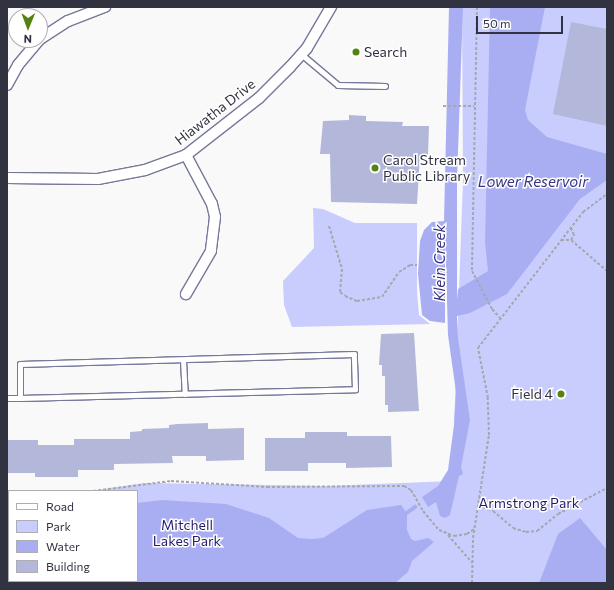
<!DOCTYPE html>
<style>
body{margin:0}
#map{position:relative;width:614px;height:590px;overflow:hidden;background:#f9f9f9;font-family:Commissioner,sans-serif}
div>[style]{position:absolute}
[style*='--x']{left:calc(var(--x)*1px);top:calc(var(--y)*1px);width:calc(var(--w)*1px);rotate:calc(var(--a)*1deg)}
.green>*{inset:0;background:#c9cdfd}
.water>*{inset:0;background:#a9aef2}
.stream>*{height:3.5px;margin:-1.75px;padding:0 1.75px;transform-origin:1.75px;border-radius:1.75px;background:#a9aef2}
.building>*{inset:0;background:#b3b7d9}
.path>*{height:2px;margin-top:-1px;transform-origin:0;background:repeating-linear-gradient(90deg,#a6a7ad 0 3px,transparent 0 5px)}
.roads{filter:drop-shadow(1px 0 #757898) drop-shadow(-1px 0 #757898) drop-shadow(0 1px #757898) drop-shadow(0 -1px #757898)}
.lane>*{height:5px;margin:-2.5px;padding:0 2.5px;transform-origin:2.5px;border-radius:2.5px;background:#fff}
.street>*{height:10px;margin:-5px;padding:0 5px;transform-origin:5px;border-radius:5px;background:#fff}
.dots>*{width:11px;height:11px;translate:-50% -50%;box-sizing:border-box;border:2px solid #fff;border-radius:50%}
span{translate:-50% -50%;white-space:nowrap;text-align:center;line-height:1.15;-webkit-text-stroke:3px #fff;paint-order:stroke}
.poi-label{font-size:14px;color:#323341}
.left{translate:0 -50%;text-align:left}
.right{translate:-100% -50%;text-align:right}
.street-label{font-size:14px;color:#323341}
.park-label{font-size:14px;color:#251c68}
.water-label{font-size:15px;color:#383482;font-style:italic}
.frame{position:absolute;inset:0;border:8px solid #323341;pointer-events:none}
.legend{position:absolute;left:8px;top:490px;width:130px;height:92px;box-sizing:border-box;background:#fff;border:1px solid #adadb3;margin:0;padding:5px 7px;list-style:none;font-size:12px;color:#323341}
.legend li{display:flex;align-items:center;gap:8px;height:20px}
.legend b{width:20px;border:1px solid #adadb3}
.north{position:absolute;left:8px;top:8px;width:40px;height:40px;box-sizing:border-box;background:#fff;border:1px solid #adadb3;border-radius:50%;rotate:181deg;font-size:11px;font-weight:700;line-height:16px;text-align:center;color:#323341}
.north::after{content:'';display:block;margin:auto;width:14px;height:18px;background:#558311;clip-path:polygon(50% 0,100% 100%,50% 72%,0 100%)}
.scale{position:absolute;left:476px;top:16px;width:87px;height:18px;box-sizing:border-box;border:2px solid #323341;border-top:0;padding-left:5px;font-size:12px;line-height:14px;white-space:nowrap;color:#323341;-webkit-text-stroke:3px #fff;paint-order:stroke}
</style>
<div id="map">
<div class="green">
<div style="clip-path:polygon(462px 7px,607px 7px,607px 583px,7px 583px,7px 499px,9px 581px,137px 581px,137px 491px,91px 491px,144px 483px,327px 486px,452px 481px,463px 181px)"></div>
<div style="clip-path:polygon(313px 208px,323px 209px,355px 223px,417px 223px,417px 292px,419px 315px,430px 324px,292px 327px,284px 305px,283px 281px,314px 248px)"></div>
</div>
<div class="water">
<div style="clip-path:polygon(449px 7px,463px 7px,457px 181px,457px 300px,458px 289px,488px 271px,485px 243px,490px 7px,545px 7px,525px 110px,528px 120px,547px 137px,607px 154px,607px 180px,580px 199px,507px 294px,470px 313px,457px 316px,458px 338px,470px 420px,461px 467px,463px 474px,459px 476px,450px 515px,445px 518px,440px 516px,436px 502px,428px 507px,422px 497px,438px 486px,448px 470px,454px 425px,456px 392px,448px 335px,445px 230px,445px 323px,430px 321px,422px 315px,418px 274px,420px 241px,424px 230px,432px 222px,444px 221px)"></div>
<div style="clip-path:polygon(162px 500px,226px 504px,269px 518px,298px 538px,311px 539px,323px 538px,367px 510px,401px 505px,407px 513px,407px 530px,411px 539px,415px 541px,428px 538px,434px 542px,412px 561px,408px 572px,395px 583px,7px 583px,7px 529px,9px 581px,137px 581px,137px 503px)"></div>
<div style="clip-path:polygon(580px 518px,607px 550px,607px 583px,539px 583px,558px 534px)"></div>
</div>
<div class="stream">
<div style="--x:407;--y:513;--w:10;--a:-37"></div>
</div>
<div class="building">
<div style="clip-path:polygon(571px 22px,607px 29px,607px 126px,553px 114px)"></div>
<div style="clip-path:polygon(349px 115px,366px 116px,366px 121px,403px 122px,402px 126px,429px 126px,428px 156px,420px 156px,417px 204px,331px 202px,330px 154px,320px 154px,323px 121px,349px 120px)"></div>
<div style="clip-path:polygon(414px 333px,419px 411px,388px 412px,388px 405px,385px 405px,385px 376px,382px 376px,382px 365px,379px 365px,381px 334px)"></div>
<div style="clip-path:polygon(208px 423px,208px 429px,244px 428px,244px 460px,206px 461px,206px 456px,172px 456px,173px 463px,114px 464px,114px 470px,78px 470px,78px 477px,35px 477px,35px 473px,7px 473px,7px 440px,38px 440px,38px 445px,74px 445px,74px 439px,130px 439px,130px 432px,142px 431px,142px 429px,169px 428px,169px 425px,177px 424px)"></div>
<div style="clip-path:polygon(305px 432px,347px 432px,347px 436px,391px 436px,392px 467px,346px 468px,346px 463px,308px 463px,308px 471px,265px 471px,265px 438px,305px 438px)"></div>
</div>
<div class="path">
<div style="--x:477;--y:7;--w:264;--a:91.1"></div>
<div style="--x:472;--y:271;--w:43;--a:62.2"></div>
<div style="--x:492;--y:309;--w:12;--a:48"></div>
<div style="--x:443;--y:106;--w:31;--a:0"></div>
<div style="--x:329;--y:226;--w:45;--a:73.2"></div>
<div style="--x:342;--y:269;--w:23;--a:95"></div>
<div style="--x:340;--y:292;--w:6;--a:39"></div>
<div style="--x:345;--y:296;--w:13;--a:23"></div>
<div style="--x:357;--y:301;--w:25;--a:-9"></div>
<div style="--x:382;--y:297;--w:30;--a:-56"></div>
<div style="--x:399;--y:272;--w:13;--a:-32"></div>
<div style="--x:410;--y:265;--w:7;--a:0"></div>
<div style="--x:561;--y:240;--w:10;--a:0"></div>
<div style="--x:571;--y:240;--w:6;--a:-59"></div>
<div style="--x:574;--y:235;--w:8;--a:-113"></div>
<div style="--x:571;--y:240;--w:48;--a:40.7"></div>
<div style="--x:93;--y:491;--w:79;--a:-7.3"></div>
<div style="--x:171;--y:481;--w:96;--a:3.6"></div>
<div style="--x:267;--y:487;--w:137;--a:-0.4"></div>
<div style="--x:404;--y:486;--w:8;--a:30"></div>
<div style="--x:411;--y:490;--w:24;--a:60"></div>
<div style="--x:423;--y:511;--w:25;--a:50"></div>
<div style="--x:439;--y:530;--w:16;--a:22"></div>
<div style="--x:454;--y:536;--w:13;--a:-9"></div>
<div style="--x:467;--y:534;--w:9;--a:-36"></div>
<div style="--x:7;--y:499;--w:2;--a:0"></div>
<div style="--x:478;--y:505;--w:16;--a:22"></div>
<div style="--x:493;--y:511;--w:26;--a:40"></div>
<div style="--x:513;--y:528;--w:14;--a:17"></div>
<div style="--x:526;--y:532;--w:11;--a:-5"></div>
<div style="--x:537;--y:531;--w:27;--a:-39"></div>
<div style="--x:558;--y:514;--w:55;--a:-28"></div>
<div style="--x:448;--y:535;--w:37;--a:49"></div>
<div style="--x:472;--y:583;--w:45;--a:-88.7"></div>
<div style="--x:473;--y:538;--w:104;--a:-81.2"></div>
<div style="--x:489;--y:435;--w:37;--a:-92"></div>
<div style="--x:488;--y:398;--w:51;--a:-101.3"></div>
<div style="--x:478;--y:348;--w:172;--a:-52.3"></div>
<div style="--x:583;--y:212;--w:30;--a:-37"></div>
</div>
<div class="roads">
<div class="lane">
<div style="--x:301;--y:54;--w:48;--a:40"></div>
<div style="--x:338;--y:85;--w:47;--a:1.2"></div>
<div style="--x:183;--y:360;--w:34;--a:87"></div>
<div style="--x:7;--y:398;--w:13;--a:0"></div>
<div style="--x:20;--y:398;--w:335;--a:-1.5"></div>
<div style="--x:355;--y:389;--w:35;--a:-92"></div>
<div style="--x:354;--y:354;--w:334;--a:178.3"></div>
<div style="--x:20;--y:364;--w:34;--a:90"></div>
</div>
<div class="street">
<div style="--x:40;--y:39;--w:33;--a:-33"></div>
<div style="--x:68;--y:21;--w:40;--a:-21"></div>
<div style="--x:7;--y:85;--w:23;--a:-61"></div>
<div style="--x:18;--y:65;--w:33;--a:-50"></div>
<div style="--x:186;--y:155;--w:55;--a:62"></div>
<div style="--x:212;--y:204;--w:13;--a:77"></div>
<div style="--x:215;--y:217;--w:34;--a:97"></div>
<div style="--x:211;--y:251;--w:50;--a:120.2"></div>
<div style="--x:7;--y:178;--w:91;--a:0.6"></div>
<div style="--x:98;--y:179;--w:48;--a:-10.8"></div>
<div style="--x:145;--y:170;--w:44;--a:-20.1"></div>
<div style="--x:186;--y:155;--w:93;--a:-38"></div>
<div style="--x:259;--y:98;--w:44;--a:-45"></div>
<div style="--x:290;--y:67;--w:25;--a:-48"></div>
<div style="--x:307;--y:48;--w:48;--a:-59.7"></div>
</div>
</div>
<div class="dots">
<div style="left:356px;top:52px;background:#558311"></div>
<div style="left:375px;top:168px;background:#558311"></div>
<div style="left:561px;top:394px;background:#558311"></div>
</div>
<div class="poi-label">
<span class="left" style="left:364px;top:52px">Search</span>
<span class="left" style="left:383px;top:168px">Carol Stream<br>Public Library</span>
<span class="right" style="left:553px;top:394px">Field 4</span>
</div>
<div class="street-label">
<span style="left:215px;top:112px;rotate:-38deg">Hiawatha Drive</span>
</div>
<div class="park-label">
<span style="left:529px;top:503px">Armstrong Park</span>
<span style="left:187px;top:533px">Mitchell<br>Lakes Park</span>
</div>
<div class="water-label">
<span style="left:533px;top:182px">Lower Reservoir</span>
<span style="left:440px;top:263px;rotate:-90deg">Klein Creek</span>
</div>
<div class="frame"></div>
<ul class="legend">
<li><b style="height:5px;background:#fff"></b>Road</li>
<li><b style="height:11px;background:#c9cdfd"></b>Park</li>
<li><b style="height:11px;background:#a9aef2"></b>Water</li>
<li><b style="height:11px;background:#b3b7d9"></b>Building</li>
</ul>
<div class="north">N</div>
<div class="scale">50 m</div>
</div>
